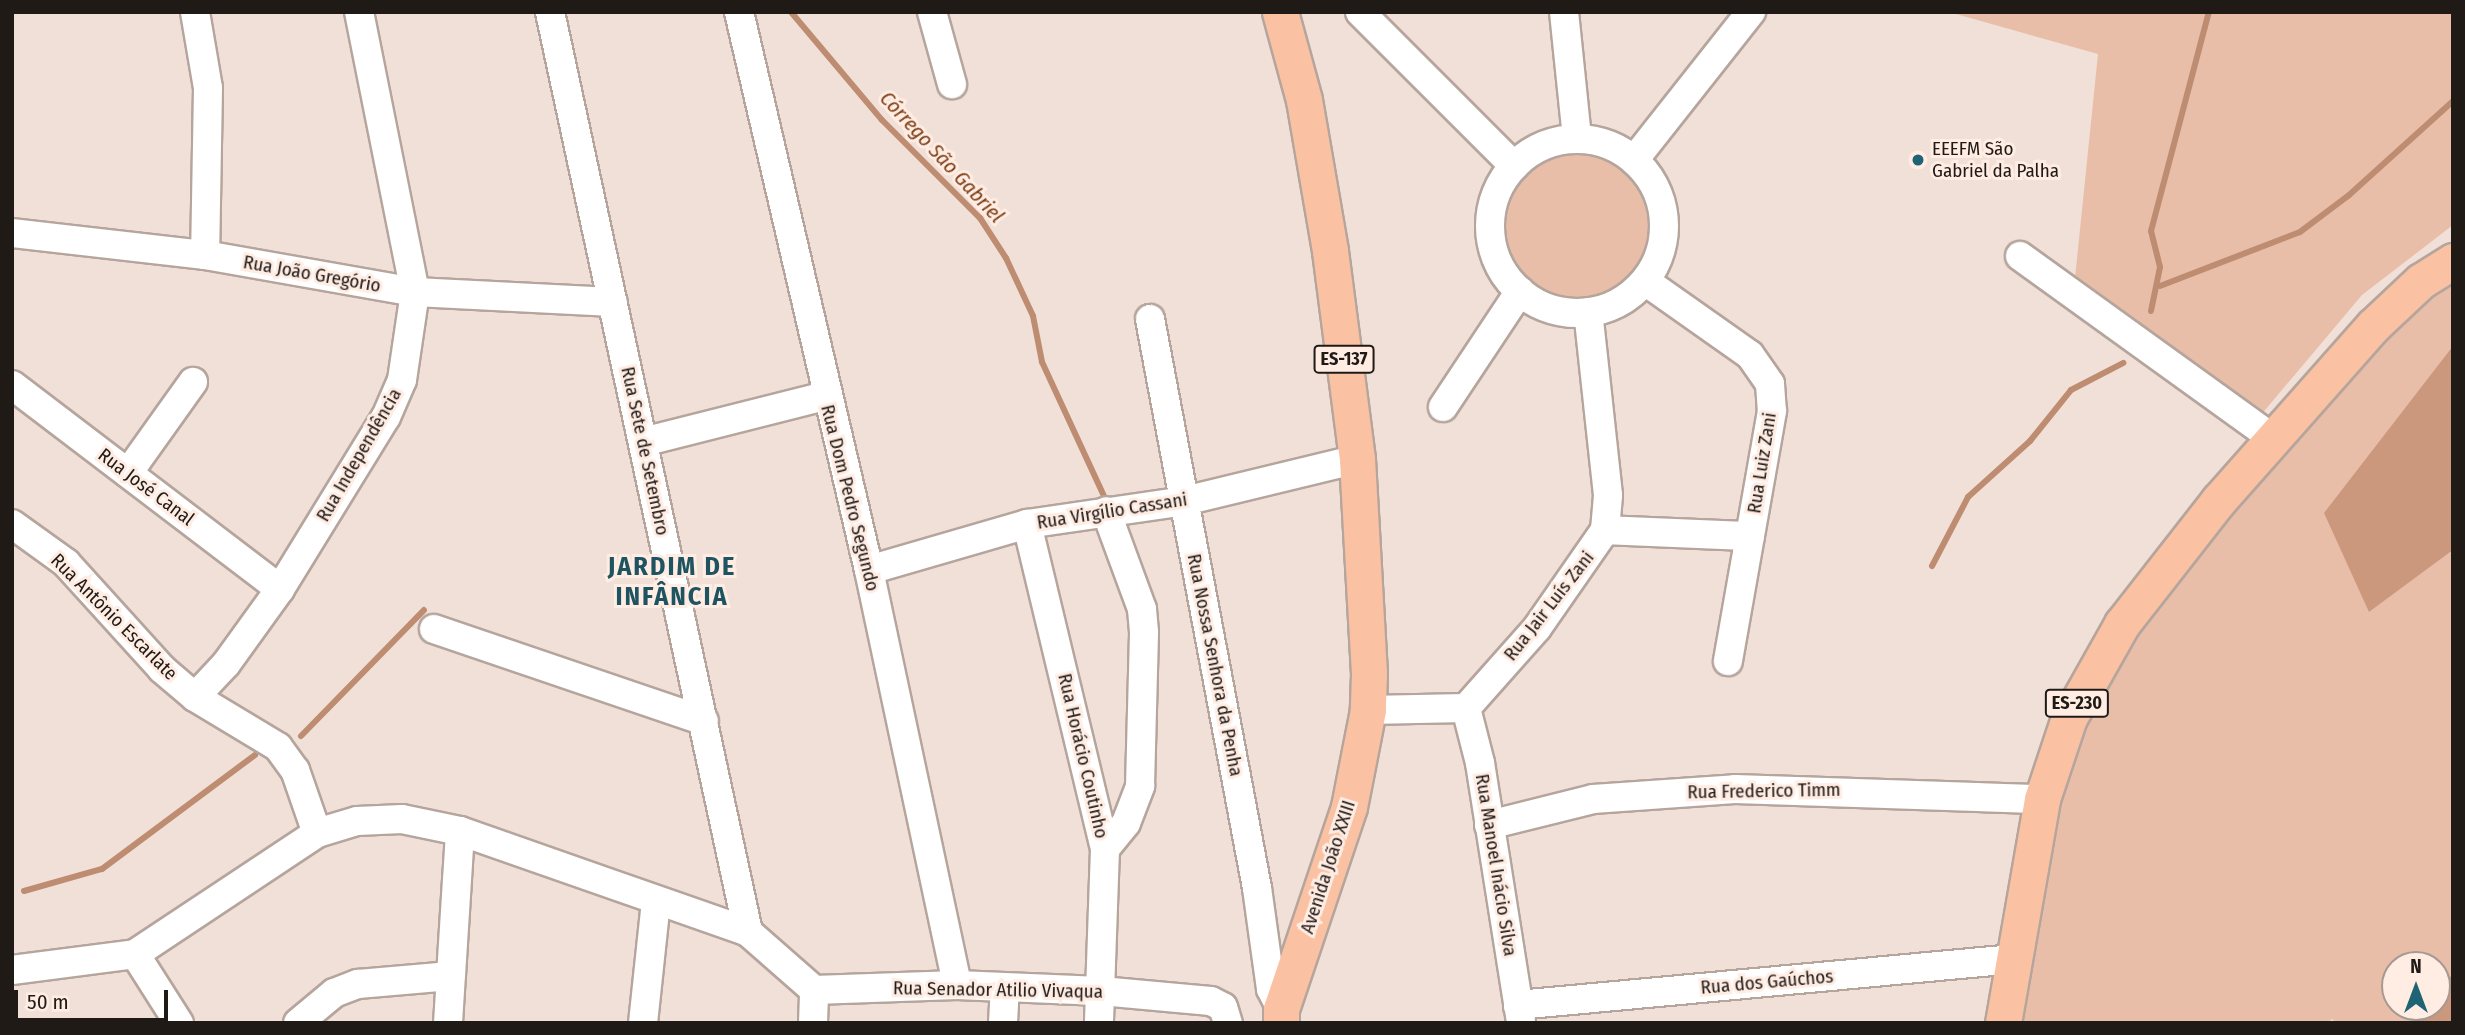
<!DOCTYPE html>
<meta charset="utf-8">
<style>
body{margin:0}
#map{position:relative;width:2465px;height:1035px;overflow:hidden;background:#f1e0d7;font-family:"Fira Sans Condensed",sans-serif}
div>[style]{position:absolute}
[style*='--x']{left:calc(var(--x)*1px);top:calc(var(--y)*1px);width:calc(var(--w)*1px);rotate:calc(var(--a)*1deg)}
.green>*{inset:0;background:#e8bea9}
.round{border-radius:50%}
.forest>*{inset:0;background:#cb987d}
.stream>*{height:6px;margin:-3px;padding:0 3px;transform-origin:3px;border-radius:3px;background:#be8c71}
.roads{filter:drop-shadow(2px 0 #b5a59c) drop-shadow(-2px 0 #b5a59c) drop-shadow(0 2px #b5a59c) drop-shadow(0 -2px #b5a59c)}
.minor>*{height:28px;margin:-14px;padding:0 14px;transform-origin:14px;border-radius:14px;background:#fff}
.minor>.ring{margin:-14px;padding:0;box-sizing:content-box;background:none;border:28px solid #fff;border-radius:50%}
.major>*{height:35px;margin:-17.5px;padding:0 17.5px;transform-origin:17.5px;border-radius:17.5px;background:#fac2a3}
.dots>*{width:19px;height:19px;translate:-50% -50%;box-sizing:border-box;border:4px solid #ffede4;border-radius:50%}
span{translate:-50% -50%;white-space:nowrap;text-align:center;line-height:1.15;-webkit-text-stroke:6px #ffede4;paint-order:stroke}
.shield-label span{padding:2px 5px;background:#ffede4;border:2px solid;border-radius:5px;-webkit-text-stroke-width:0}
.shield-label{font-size:18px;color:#201a17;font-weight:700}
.poi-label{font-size:19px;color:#201a17}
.left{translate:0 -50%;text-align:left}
.street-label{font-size:19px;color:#201a17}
.water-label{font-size:21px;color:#7d3e16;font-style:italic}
.district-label{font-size:26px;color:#1e5461;font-weight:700;letter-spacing:2px}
.frame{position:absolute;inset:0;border:14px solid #201a17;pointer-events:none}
.north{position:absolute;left:2381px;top:951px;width:70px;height:70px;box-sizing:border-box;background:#ffede4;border:2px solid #a69992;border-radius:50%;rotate:0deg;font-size:19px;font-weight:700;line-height:28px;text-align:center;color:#201a17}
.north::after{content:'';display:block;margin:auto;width:24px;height:32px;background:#1e6475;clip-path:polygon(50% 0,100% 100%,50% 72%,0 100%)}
.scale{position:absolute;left:14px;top:990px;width:154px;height:32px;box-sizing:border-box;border:4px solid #201a17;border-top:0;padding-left:9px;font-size:21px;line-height:24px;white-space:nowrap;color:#201a17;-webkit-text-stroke:5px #ffede4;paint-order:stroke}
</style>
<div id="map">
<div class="green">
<div style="clip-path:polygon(1949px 12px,2453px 12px,2453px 225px,2362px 295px,2260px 416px,2075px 278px,2098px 54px)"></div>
<div class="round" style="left:1500px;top:147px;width:154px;height:154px"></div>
<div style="clip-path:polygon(2453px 281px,2453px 346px,2426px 384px,2370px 611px,2453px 550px,2453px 973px,2437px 994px,2437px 965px,2395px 965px,2395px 1007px,2427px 1007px,2415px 1023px,2336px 1023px,2332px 1019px,2327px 1023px,2007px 1023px,2064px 774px,2109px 670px,2251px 489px,2345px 380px,2417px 307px)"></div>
</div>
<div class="forest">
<div style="clip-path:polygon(2453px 346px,2453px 550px,2369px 612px,2324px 513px)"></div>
<div style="clip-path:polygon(2453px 973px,2453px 1023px,2415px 1023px,2427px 1007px,2437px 1007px,2437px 994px)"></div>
</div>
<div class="stream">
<div style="--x:791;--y:12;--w:141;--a:49.9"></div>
<div style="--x:882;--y:120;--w:139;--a:45"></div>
<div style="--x:980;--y:218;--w:48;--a:57"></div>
<div style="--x:1006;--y:258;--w:64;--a:65"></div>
<div style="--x:1033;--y:316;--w:47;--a:78.9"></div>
<div style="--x:1042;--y:362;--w:148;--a:65.2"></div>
<div style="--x:2160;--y:286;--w:150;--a:-21.1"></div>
<div style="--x:2300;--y:232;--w:60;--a:-36.9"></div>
<div style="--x:2348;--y:196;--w:142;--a:-42.1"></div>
<div style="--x:2151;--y:311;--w:45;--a:-78.4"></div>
<div style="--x:2160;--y:267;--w:37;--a:-104"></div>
<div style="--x:2151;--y:231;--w:227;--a:-75.2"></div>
<div style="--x:1932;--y:566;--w:78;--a:-62.4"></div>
<div style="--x:1968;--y:497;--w:84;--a:-42.1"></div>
<div style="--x:2030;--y:441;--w:65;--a:-51.2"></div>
<div style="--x:2071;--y:390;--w:59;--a:-27.4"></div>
<div style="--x:301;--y:736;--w:176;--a:-45.7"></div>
<div style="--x:24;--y:891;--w:81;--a:-15.8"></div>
<div style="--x:102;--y:869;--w:191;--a:-36.7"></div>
</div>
<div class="roads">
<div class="minor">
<div style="--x:195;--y:12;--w:77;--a:80.3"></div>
<div style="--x:208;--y:88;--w:167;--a:91"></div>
<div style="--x:550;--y:12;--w:941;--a:77.85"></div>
<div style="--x:739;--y:12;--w:573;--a:76.89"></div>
<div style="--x:869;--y:570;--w:424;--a:78"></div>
<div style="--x:932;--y:12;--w:75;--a:74.5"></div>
<div style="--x:1360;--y:12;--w:218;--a:45"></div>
<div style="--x:1564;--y:12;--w:127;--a:84.1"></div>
<div class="ring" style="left:1490px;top:139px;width:146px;height:146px"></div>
<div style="--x:1634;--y:160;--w:189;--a:-51.7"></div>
<div style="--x:12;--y:233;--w:194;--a:6.5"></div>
<div style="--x:205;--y:255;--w:213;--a:10"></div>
<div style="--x:415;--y:292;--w:198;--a:2.9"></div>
<div style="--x:2020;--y:256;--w:311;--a:35.8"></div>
<div style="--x:1645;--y:281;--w:128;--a:35.2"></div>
<div style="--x:1750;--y:355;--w:35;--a:55"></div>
<div style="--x:1770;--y:384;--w:27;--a:86"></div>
<div style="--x:1772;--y:411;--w:254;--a:100"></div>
<div style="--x:1150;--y:319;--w:579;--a:79.35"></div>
<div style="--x:1257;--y:888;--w:102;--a:82.1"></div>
<div style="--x:1271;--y:989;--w:22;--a:63"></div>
<div style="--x:12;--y:385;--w:337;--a:37.3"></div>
<div style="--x:1443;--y:407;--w:139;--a:-56.4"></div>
<div style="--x:643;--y:442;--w:188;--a:-14.2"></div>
<div style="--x:128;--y:473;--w:112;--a:-54.5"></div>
<div style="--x:12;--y:524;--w:67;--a:35.8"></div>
<div style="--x:66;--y:563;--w:143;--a:47.8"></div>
<div style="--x:162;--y:669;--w:43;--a:40.3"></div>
<div style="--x:195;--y:697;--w:97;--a:31.1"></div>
<div style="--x:278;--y:747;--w:29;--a:54"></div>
<div style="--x:295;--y:770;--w:67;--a:70.8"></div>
<div style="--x:1027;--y:524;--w:334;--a:76.5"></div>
<div style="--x:1105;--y:849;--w:174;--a:92"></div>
<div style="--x:1605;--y:530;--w:145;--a:2.4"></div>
<div style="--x:869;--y:570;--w:165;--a:-16.2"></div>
<div style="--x:1027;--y:524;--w:159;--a:-8.3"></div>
<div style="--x:1184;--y:501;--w:178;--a:-13.6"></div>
<div style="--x:434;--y:629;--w:285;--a:18.8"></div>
<div style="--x:195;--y:697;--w:45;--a:-46.8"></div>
<div style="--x:226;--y:664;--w:92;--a:-54.2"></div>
<div style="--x:280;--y:589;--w:202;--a:-58.4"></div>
<div style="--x:386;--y:417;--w:40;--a:-66.6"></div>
<div style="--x:402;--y:380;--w:89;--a:-81.6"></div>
<div style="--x:415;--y:292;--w:286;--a:-101.3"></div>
<div style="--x:1466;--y:708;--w:57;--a:75.7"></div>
<div style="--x:1480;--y:763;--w:262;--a:81"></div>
<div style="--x:1368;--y:710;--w:98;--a:-1.2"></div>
<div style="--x:1466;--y:708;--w:107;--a:-48.4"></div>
<div style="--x:1537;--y:628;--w:119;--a:-55.2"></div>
<div style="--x:1605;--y:530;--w:35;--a:-85"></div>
<div style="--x:1608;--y:495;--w:184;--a:-96.2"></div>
<div style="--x:1489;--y:825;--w:107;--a:-14"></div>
<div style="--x:1593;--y:799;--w:142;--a:-4"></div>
<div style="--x:1735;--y:789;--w:307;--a:1.9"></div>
<div style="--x:1105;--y:849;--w:33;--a:-51"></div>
<div style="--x:1126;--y:823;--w:40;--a:-69"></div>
<div style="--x:1140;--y:786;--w:154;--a:-88.5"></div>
<div style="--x:1144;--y:632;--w:23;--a:-95"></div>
<div style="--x:1142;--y:609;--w:104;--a:-110.2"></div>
<div style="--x:135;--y:954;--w:82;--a:57.5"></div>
<div style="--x:12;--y:970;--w:124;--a:-7.4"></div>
<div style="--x:135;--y:954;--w:219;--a:-33.6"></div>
<div style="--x:317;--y:833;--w:42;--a:-16.7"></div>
<div style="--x:357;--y:821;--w:45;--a:-2.5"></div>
<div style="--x:402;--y:819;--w:59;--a:11.7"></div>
<div style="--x:460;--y:831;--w:305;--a:19.3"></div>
<div style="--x:748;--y:932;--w:88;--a:41.3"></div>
<div style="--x:814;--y:990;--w:143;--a:-2"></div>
<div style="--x:957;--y:985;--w:144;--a:2.4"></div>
<div style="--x:1101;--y:991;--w:110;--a:5.2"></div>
<div style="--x:1211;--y:1001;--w:13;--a:27"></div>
<div style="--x:1223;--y:1007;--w:17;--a:73"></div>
<div style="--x:1518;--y:1005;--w:499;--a:-5.3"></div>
<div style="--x:298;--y:1023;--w:47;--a:-39.8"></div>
<div style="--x:334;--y:993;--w:26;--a:-21"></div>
<div style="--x:358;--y:984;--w:93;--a:-4.9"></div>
<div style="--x:448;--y:1023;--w:192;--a:-86.4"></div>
<div style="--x:643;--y:1023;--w:122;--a:-83.9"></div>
<div style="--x:813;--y:1023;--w:33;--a:-88"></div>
<div style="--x:1003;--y:1023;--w:35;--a:-87"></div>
</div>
<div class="major">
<div style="--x:1280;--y:12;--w:91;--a:74.7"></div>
<div style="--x:1304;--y:100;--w:153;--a:80.2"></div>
<div style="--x:1330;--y:251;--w:210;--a:82.6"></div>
<div style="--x:1357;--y:459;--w:215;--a:86.8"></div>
<div style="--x:1369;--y:674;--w:36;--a:92"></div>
<div style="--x:1368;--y:710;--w:99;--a:101.1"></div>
<div style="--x:1349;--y:807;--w:213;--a:108.6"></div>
<div style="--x:1281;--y:1009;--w:14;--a:90"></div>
<div style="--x:2003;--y:1023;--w:227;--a:-80.1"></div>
<div style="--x:2042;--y:799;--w:85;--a:-71.6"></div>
<div style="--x:2069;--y:718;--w:108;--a:-60.6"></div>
<div style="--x:2122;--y:624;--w:157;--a:-52"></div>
<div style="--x:2219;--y:500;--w:232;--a:-48.5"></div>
<div style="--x:2373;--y:326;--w:66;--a:-43.2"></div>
<div style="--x:2421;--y:281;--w:38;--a:-32"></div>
</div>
</div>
<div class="dots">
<div style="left:1918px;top:160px;background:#1e6475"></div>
</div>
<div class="shield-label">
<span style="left:1344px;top:359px">ES-137</span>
<span style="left:2077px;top:703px">ES-230</span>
</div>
<div class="poi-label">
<span class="left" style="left:1932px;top:160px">EEEFM São<br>Gabriel da Palha</span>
</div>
<div class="street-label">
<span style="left:312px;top:274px;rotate:10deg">Rua João Gregório</span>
<span style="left:645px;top:451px;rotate:78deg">Rua Sete de Setembro</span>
<span style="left:359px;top:455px;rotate:-60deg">Rua Independência</span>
<span style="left:1762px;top:463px;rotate:-81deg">Rua Luiz Zani</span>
<span style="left:146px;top:487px;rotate:37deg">Rua José Canal</span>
<span style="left:850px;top:498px;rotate:76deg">Rua Dom Pedro Segundo</span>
<span style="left:1112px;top:511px;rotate:-9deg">Rua Virgílio Cassani</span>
<span style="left:1549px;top:606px;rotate:-52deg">Rua Jair Luís Zani</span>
<span style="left:114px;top:617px;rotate:45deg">Rua Antônio Escarlate</span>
<span style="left:1215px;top:665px;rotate:79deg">Rua Nossa Senhora da Penha</span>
<span style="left:1083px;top:756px;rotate:77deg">Rua Horácio Coutinho</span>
<span style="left:1764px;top:791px;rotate:-1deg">Rua Frederico Timm</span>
<span style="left:1496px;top:865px;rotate:81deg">Rua Manoel Inácio Silva</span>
<span style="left:1328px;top:867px;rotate:-72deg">Avenida João XXIII</span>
<span style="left:1767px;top:982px;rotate:-5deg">Rua dos Gaúchos</span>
<span style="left:998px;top:990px;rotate:1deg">Rua Senador Atilio Vivaqua</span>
</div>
<div class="water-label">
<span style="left:942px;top:157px;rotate:47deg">Córrego São Gabriel</span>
</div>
<div class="district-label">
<span style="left:672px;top:582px">JARDIM DE<br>INFÂNCIA</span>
</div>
<div class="frame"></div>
<div class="north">N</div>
<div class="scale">50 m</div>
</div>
